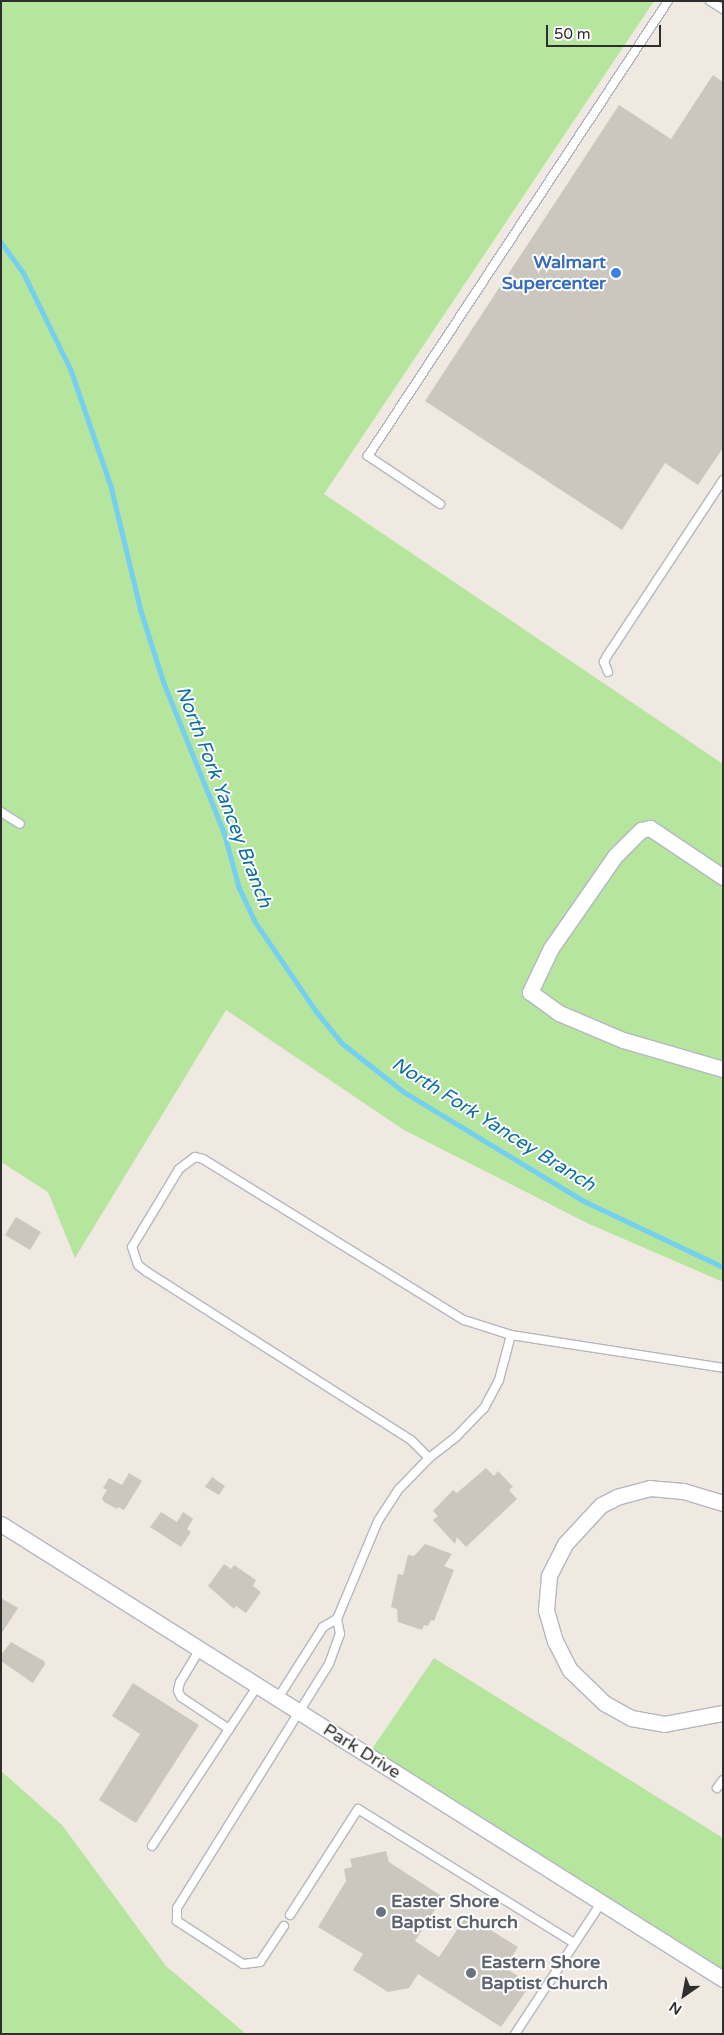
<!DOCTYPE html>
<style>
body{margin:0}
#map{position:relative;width:724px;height:2035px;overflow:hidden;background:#efe9e1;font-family:"Varela Round",sans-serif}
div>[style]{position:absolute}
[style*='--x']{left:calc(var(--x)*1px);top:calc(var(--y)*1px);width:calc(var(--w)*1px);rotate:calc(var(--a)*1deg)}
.green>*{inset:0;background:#b6e59e}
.stream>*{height:4.5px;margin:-2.25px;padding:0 2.25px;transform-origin:2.25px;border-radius:2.25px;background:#75cff0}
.building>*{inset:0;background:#cbc7bf}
.roads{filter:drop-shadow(1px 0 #b4b7c1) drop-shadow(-1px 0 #b4b7c1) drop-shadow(0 1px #b4b7c1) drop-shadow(0 -1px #b4b7c1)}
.service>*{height:8px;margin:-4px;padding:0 4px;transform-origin:4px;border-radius:4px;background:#fff}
.minor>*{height:15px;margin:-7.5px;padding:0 7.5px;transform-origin:7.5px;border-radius:7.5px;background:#fff}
.dots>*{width:14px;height:14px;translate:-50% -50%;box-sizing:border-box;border:2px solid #fff;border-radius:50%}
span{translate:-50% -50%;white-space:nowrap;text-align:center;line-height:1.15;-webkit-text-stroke:4px #fff;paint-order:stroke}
.shop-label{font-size:18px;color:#366cbe;font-weight:700}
.right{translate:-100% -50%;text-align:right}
.street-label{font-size:18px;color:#2e2e2e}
.worship-label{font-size:18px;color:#5b616d;font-weight:700}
.left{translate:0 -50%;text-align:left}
.water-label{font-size:19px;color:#0d6fa3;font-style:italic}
.frame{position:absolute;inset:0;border:2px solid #2e2e2e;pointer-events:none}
.north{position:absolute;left:659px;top:1970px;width:50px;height:50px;-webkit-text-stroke:4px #fff;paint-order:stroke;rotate:213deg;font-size:14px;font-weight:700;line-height:20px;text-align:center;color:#2e2e2e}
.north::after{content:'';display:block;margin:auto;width:18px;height:22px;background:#2e2e2e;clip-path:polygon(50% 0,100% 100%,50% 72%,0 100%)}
.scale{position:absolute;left:546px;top:25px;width:115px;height:22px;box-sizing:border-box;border:2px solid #2e2e2e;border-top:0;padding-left:6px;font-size:15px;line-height:18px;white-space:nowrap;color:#2e2e2e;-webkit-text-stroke:4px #fff;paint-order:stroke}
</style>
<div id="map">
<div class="green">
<div style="clip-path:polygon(1px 1px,654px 1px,324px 494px,723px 764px,723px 1282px,587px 1223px,404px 1130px,226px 1010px,75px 1258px,48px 1192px,1px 1162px)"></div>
<div style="clip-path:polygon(434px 1658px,723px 1838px,723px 1972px,372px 1749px)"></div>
<div style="clip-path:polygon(1px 1771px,62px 1825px,166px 1966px,246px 2034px,1px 2034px)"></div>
</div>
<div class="stream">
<div style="--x:1;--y:242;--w:39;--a:54"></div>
<div style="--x:24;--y:274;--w:107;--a:63.9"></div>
<div style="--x:71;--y:370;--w:123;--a:71"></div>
<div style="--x:111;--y:486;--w:129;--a:76.5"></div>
<div style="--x:141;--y:611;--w:76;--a:72.3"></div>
<div style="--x:164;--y:683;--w:161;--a:68.1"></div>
<div style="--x:224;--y:832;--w:57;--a:74.7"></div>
<div style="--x:239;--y:887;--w:40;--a:65"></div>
<div style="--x:256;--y:923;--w:107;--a:55.7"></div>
<div style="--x:316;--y:1011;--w:41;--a:50.9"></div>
<div style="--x:342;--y:1043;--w:79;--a:38.3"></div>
<div style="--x:404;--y:1092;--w:210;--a:31.2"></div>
<div style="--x:584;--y:1201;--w:154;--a:25.4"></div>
</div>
<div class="building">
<div style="clip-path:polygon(713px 75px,723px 82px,723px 448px,698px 485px,665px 463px,622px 530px,425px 401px,619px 105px,671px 139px)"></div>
<div style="clip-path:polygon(16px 1217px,41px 1232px,30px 1250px,5px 1235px)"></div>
<div style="clip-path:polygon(486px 1468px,494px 1476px,498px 1471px,513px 1487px,509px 1490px,517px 1499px,466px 1547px,457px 1537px,455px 1544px,433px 1520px,438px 1516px,433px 1511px,453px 1490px,457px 1493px)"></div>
<div style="clip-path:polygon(129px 1473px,142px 1481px,124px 1510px,118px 1507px,117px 1509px,104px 1502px,102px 1498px,107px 1490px,103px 1488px,109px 1478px,122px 1485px)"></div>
<div style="clip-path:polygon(212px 1477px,225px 1486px,219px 1495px,205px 1487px)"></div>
<div style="clip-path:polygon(161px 1512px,177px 1522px,183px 1512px,193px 1519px,187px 1529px,191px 1532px,181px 1547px,150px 1527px)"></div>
<div style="clip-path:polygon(425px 1544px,452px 1554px,444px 1566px,454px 1570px,434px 1621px,431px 1620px,428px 1626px,424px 1625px,422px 1630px,398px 1622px,397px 1609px,391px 1607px,398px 1574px,403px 1575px,408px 1555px,414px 1556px)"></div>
<div style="clip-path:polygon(224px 1564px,231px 1569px,234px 1565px,256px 1580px,253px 1586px,261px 1592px,246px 1613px,236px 1606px,234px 1609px,208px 1586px)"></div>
<div style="clip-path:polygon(1px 1598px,18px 1608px,1px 1634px)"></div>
<div style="clip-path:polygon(11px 1642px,44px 1661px,45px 1664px,33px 1683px,1px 1661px,1px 1655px)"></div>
<div style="clip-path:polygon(133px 1683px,199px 1725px,136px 1823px,99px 1800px,140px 1734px,112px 1716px)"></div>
<div style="clip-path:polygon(386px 1851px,389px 1862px,443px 1897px,415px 1941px,439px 1957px,467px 1915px,518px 1947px,505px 1968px,531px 1984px,501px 2027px,418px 1974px,409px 1988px,388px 1992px,353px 1970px,363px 1954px,318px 1927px,346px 1881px,344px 1869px,352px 1867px,350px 1859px)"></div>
</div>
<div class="roads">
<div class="service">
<div style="--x:710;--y:1;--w:15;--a:32"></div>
<div style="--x:440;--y:504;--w:87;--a:-146.3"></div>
<div style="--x:368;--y:456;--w:545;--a:-56.6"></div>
<div style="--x:608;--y:672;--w:11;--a:-112"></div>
<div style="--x:604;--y:662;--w:7;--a:-63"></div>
<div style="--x:607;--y:656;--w:211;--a:-56.6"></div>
<div style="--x:1;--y:812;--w:22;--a:32"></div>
<div style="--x:511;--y:1335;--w:47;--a:104.9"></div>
<div style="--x:499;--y:1380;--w:32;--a:118"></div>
<div style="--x:484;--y:1408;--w:40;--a:134"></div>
<div style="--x:456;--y:1437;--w:34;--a:142"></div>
<div style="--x:429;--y:1458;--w:25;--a:-135"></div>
<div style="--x:411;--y:1440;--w:313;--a:-147.5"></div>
<div style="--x:147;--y:1272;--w:11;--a:-142"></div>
<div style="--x:138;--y:1265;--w:19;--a:-108"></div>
<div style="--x:132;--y:1247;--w:91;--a:-58.9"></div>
<div style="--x:179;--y:1169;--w:20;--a:-37"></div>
<div style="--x:195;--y:1157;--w:8;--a:14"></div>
<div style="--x:203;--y:1159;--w:307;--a:31.7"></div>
<div style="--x:464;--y:1320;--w:49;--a:17.7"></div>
<div style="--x:511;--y:1335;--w:215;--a:8.8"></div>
<div style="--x:200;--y:1649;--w:39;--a:121"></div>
<div style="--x:180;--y:1682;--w:9;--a:103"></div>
<div style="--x:178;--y:1691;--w:7;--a:63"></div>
<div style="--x:181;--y:1697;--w:58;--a:33.7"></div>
<div style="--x:278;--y:1698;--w:84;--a:-57.6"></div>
<div style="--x:323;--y:1627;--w:16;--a:-30"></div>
<div style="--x:717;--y:1788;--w:10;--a:-53"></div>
<div style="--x:152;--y:1846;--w:193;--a:-56.6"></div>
<div style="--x:290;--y:1915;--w:126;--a:-57.3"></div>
<div style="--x:358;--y:1809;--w:254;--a:31.8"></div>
<div style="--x:284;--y:1926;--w:43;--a:123.7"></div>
<div style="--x:260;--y:1962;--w:17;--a:173"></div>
<div style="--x:243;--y:1964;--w:79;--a:-146.9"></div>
<div style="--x:177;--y:1921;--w:13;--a:-90"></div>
<div style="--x:177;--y:1908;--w:287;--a:-58.1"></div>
<div style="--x:329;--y:1664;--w:32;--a:-70"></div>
<div style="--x:340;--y:1634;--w:15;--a:-101"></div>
<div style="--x:337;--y:1619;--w:106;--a:-67.3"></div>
<div style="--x:378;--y:1521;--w:38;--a:-57"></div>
<div style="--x:399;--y:1489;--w:43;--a:-45.9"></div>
<div style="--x:515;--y:2034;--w:157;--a:-56.7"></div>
</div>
<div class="minor">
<div style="--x:723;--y:877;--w:88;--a:-146.1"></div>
<div style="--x:650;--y:828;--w:9;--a:167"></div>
<div style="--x:641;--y:830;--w:37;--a:135"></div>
<div style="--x:615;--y:856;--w:112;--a:124.8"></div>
<div style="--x:551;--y:948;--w:49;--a:115.5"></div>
<div style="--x:530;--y:992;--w:36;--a:36"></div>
<div style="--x:559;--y:1013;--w:69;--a:22.9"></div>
<div style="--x:623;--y:1040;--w:104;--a:16.2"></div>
<div style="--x:723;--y:1503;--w:42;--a:-163.3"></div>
<div style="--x:683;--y:1491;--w:33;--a:-175"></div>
<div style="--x:650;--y:1488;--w:34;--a:165"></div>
<div style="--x:617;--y:1497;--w:18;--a:153"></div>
<div style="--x:601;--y:1505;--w:53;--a:132.7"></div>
<div style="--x:565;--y:1544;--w:36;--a:117"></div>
<div style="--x:549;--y:1576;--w:34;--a:95"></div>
<div style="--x:546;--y:1610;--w:32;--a:74"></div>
<div style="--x:555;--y:1641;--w:33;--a:63"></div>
<div style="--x:570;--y:1670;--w:47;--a:44.1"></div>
<div style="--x:604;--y:1703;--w:31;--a:29"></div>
<div style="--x:631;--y:1718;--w:34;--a:10"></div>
<div style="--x:664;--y:1724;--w:60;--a:-10.6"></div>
<div style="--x:1;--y:1524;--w:853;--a:32.22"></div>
</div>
</div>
<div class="dots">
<div style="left:616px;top:273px;background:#3f7fe0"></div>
<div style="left:381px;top:1912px;background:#6b7280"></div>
<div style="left:471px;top:1973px;background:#6b7280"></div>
</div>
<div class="shop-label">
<span class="right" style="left:606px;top:273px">Walmart<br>Supercenter</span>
</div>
<div class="street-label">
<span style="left:362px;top:1751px;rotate:32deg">Park Drive</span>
</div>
<div class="worship-label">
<span class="left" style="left:391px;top:1912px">Easter Shore<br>Baptist Church</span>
<span class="left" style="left:481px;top:1973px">Eastern Shore<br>Baptist Church</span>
</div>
<div class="water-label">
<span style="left:223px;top:797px;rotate:69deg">North Fork Yancey Branch</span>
<span style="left:493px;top:1125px;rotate:32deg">North Fork Yancey Branch</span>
</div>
<div class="frame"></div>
<div class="north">N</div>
<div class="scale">50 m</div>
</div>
